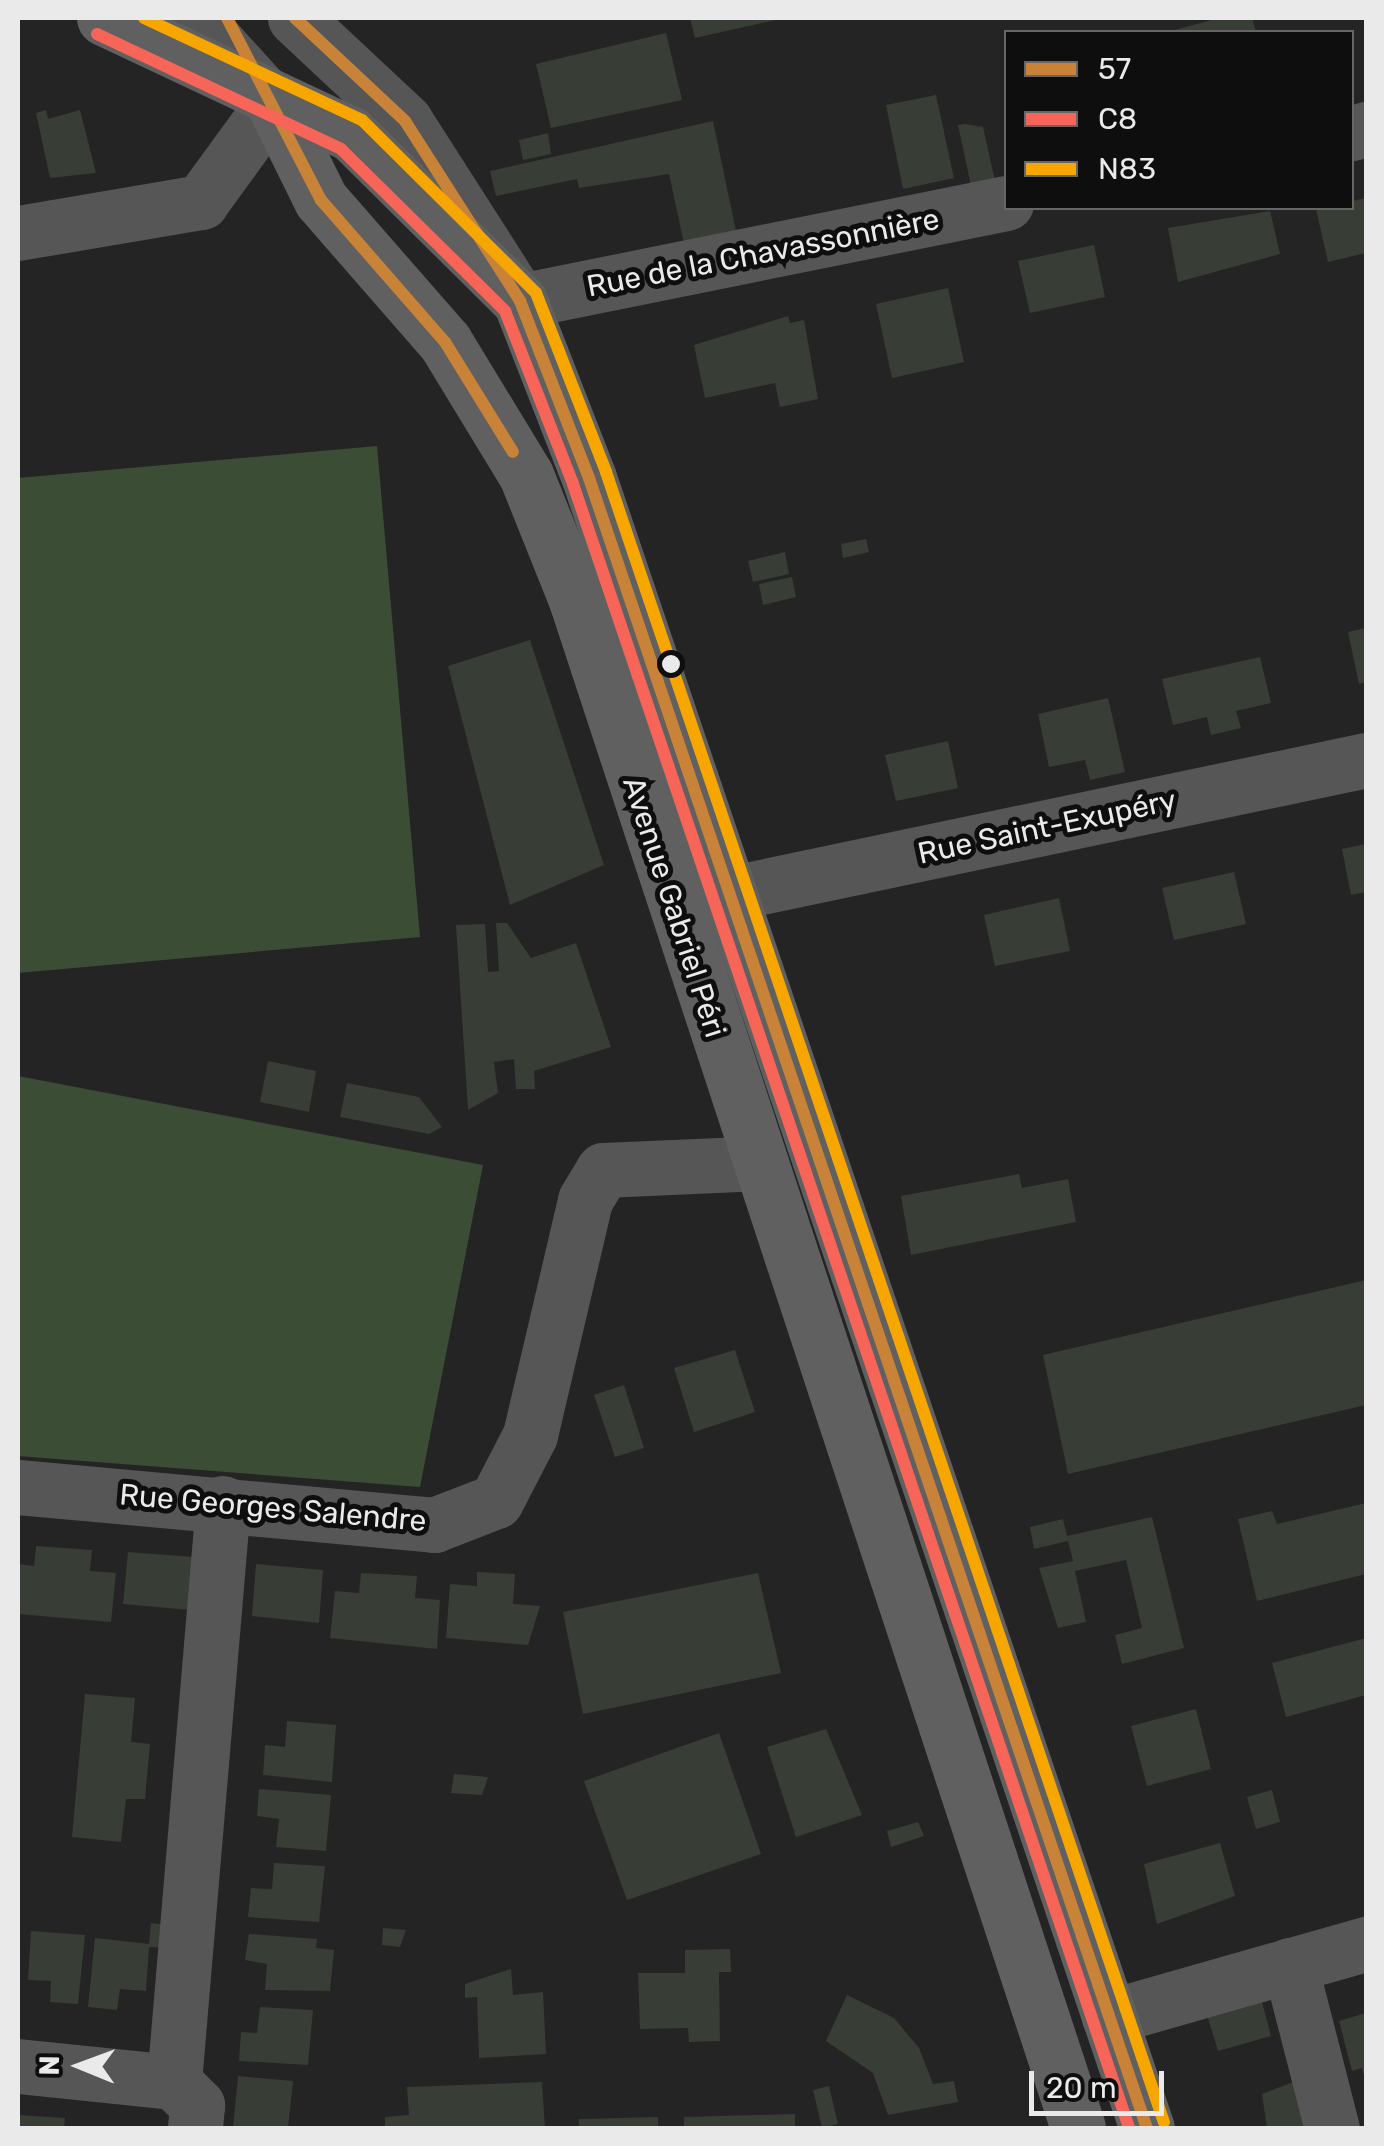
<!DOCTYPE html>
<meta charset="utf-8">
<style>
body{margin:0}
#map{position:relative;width:1384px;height:2146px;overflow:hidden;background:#242424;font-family:Rubik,sans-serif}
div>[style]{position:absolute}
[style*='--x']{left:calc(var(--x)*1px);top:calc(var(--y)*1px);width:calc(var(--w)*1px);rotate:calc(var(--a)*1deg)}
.green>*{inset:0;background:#3c4d36}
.building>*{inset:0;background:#383d35}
.minor>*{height:55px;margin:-27.5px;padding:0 27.5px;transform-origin:27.5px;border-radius:27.5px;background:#565657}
.major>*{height:55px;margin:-27.5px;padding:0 27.5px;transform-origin:27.5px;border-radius:27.5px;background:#606060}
.bus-1>*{height:12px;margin:-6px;padding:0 6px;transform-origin:6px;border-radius:6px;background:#c98338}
.bus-2>*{height:12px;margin:-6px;padding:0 6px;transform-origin:6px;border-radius:6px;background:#f76458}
.bus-3>*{height:12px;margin:-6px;padding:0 6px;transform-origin:6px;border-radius:6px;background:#f7a600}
.dots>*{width:28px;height:28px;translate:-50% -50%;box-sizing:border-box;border:5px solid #0d0e0d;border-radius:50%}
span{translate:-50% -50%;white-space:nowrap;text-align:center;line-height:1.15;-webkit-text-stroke:10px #0d0e0d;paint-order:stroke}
.street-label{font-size:30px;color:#e9eae9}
.frame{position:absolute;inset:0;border:20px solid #e9eae9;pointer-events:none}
.legend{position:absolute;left:1004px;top:30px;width:350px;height:180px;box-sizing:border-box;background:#0d0e0d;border:2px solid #656665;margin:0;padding:12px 18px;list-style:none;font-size:30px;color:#e9eae9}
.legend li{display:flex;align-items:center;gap:20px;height:50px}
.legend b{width:50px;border:2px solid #656665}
.north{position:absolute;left:30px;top:2016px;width:100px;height:100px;-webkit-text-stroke:8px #0d0e0d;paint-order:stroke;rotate:271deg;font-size:28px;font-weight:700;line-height:40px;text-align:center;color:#e9eae9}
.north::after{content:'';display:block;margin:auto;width:35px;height:45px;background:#e9eae9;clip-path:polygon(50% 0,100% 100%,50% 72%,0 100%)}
.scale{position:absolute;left:1029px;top:2071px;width:135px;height:45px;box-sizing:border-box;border:5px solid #e9eae9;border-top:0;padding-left:12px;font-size:30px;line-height:35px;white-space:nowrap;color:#e9eae9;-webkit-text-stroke:8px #0d0e0d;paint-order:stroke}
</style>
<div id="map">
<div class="green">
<div style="clip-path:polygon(377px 446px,420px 937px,18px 973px,18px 478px)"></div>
<div style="clip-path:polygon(18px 1076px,483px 1165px,420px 1487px,18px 1456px)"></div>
</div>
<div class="building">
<div style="clip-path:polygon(690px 18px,780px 18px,780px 19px,695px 38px)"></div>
<div style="clip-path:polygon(1219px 18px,1252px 18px,1256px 32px,1167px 32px)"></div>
<div style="clip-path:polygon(666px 33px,682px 100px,551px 128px,536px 64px)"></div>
<div style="clip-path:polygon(936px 95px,954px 178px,903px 189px,886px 105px)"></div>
<div style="clip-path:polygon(46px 110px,48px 119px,80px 110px,96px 173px,50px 178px,36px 113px)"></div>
<div style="clip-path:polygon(713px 121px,737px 236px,685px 248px,669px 174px,579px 188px,577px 179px,496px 196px,490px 171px)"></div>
<div style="clip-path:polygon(965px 124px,983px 127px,995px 181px,971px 186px,958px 125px)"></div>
<div style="clip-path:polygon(548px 133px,551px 154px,523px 160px,519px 140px)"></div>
<div style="clip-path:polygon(1366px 198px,1366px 253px,1328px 262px,1316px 209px)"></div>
<div style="clip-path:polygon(1270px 211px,1280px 254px,1178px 282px,1168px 228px)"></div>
<div style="clip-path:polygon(1094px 245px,1105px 297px,1030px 313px,1018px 261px)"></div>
<div style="clip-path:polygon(948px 288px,964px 362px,892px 378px,876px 304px)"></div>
<div style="clip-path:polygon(788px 316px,790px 323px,804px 320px,818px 399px,780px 407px,775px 383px,705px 398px,694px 345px)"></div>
<div style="clip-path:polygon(866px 539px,869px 552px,843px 558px,841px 544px)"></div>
<div style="clip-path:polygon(785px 552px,789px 574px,753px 582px,748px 561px)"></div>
<div style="clip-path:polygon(792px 577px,796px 597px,763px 605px,759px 584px)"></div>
<div style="clip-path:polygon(1366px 628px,1366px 682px,1359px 684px,1348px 632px)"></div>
<div style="clip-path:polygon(530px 640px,604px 865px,510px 905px,448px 666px)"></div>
<div style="clip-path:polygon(1260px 657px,1271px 703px,1236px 711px,1241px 728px,1211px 735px,1207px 717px,1173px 725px,1162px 679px)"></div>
<div style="clip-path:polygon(1108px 698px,1125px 772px,1090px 780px,1085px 760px,1049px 767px,1038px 714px)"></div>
<div style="clip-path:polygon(948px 741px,958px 788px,896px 801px,885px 755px)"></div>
<div style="clip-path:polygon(1366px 844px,1366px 892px,1351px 895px,1342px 849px)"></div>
<div style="clip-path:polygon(1234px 872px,1246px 924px,1174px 940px,1162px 888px)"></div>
<div style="clip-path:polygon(1059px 898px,1070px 951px,995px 966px,984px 915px)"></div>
<div style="clip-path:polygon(496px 923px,507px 923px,531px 958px,576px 943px,611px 1047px,534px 1071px,535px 1089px,516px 1089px,514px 1059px,494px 1062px,498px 1093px,468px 1110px,456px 925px,485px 924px,488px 972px,499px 971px)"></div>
<div style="clip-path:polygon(268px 1061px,316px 1071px,309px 1112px,260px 1102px)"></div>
<div style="clip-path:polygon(347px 1083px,419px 1097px,442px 1127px,429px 1134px,340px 1117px)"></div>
<div style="clip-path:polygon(1019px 1174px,1022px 1188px,1068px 1179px,1076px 1222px,911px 1255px,901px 1196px)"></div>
<div style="clip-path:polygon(1366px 1280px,1366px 1405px,1068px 1474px,1043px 1355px)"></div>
<div style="clip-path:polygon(735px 1350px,755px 1412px,694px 1432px,674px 1368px)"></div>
<div style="clip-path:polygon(624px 1385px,644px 1448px,615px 1457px,594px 1395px)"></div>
<div style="clip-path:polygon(1366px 1503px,1366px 1574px,1257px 1601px,1238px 1519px,1272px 1511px,1277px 1524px)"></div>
<div style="clip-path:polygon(1152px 1517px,1184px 1648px,1122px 1664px,1115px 1635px,1142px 1628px,1126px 1560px,1075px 1571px,1086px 1622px,1058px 1628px,1039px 1568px,1073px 1561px,1068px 1541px,1034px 1549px,1030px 1527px,1063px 1519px,1067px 1536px)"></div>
<div style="clip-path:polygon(36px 1546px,92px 1550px,90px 1571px,116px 1573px,111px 1622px,18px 1614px,18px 1564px,34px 1566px)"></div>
<div style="clip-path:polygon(128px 1552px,193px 1557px,190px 1610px,123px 1604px)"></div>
<div style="clip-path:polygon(256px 1564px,323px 1570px,319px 1623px,252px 1616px)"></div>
<div style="clip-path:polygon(477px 1572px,515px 1574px,513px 1604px,540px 1606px,528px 1645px,446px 1638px,450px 1584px,477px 1586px)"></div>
<div style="clip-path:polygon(361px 1573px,417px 1576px,415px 1598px,440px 1600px,437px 1649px,330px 1638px,335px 1591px,359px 1593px)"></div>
<div style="clip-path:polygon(758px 1573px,781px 1673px,583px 1714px,563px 1612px)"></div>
<div style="clip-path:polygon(1366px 1638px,1366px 1695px,1286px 1717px,1272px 1663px)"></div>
<div style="clip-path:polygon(85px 1694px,135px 1698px,131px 1742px,150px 1744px,145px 1799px,126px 1799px,121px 1842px,72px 1837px)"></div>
<div style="clip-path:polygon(1196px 1709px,1211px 1769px,1147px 1786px,1131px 1726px)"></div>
<div style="clip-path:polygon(287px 1721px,336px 1725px,332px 1782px,263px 1775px,265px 1745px,285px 1747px)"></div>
<div style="clip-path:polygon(826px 1729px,862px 1815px,796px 1837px,767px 1747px)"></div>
<div style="clip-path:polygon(719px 1733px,761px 1854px,627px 1900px,584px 1781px)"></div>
<div style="clip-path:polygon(454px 1774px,488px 1777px,482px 1795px,451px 1793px)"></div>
<div style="clip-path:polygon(259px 1789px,331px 1795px,326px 1851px,276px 1847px,279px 1819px,257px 1816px)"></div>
<div style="clip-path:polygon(1272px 1790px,1280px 1822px,1256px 1829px,1247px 1797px)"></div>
<div style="clip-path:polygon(918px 1822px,924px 1836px,891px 1847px,887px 1831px)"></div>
<div style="clip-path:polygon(1220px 1843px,1235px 1896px,1157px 1924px,1144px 1864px)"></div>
<div style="clip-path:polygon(274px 1863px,325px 1866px,319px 1922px,248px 1917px,251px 1888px,272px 1889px)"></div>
<div style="clip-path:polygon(151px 1923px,170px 1925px,168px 1948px,149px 1947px,146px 1991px,120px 1989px,117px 2010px,88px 2007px,95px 1938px,149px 1944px)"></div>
<div style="clip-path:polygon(383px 1928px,406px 1930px,400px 1947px,382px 1945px)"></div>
<div style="clip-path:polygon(31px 1931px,85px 1935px,78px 2004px,50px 2002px,51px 1981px,28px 1980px)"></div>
<div style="clip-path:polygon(249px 1934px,317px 1939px,316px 1948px,334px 1950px,330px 1991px,265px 1990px,267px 1964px,245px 1960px)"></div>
<div style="clip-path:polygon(730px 1949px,731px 1972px,719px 1972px,720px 2041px,689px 2042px,688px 2028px,640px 2029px,638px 1973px,685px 1973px,685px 1950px)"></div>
<div style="clip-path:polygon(511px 1969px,513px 1995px,543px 1992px,546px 2054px,479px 2058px,477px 1997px,465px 1998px,465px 1984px)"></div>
<div style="clip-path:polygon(847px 1995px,894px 2018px,919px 2048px,933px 2084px,954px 2081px,958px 2102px,888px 2115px,873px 2073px,826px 2041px)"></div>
<div style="clip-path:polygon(1262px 2002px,1271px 2036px,1218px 2051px,1208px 2018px)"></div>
<div style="clip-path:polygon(260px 2007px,313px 2010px,308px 2065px,239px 2061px,241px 2032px,257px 2033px)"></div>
<div style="clip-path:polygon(1366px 2013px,1366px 2079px,1365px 2080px,1362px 2068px,1352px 2071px,1339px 2021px)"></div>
<div style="clip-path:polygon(238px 2076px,293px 2081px,288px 2128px,233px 2128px)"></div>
<div style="clip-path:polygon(1303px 2078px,1316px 2128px,1267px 2128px,1262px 2094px)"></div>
<div style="clip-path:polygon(542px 2082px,545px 2128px,385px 2128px,385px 2117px,409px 2115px,407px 2087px)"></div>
<div style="clip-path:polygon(829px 2086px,838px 2124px,822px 2128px,813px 2090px)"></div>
<div style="clip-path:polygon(795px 2114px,795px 2128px,684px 2128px,684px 2117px)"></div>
<div style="clip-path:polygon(18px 2115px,65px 2118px,64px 2128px,18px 2128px)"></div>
<div style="clip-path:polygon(658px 2117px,658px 2128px,579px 2128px,579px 2119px)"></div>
</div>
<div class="minor">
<div style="--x:195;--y:18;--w:107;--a:47.7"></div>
<div style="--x:295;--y:18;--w:151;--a:43.1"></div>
<div style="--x:405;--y:121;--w:214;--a:57.4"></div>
<div style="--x:520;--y:301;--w:496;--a:-11.4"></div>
<div style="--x:1352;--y:133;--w:15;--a:-16"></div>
<div style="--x:18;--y:233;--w:186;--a:-9.6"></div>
<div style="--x:201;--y:202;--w:122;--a:-54"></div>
<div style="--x:728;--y:894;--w:652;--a:-11.86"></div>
<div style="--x:18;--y:1487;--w:418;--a:5.2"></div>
<div style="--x:434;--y:1525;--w:66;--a:-21.2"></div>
<div style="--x:496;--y:1501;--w:74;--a:-62.7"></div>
<div style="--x:530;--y:1435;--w:241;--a:-76.8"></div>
<div style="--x:585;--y:1200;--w:35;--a:-59"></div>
<div style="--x:603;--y:1170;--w:158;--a:-2.5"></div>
<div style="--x:1290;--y:1965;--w:168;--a:75.6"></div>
<div style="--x:1109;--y:2017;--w:267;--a:-15.9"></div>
<div style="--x:18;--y:2066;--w:157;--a:5.9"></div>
<div style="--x:174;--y:2082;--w:581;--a:-85.16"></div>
<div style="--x:174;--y:2082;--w:33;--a:45"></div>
<div style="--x:197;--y:2105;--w:23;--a:95"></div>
</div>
<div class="major">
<div style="--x:104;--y:18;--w:273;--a:25.2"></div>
<div style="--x:351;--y:134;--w:238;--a:44.7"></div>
<div style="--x:520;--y:301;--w:190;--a:68.7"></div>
<div style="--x:589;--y:478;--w:1742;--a:71.32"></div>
<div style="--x:273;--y:103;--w:108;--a:63.7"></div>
<div style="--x:321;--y:200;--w:189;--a:48.9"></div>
<div style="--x:445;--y:342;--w:156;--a:58.7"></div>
<div style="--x:526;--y:475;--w:135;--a:68.2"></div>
<div style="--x:576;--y:600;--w:1608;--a:71.81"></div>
</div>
<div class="bus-1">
<div style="--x:227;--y:18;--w:205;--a:62.7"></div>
<div style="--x:321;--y:200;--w:189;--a:48.9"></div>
<div style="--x:445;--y:342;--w:129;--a:58.3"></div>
<div style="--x:295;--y:18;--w:151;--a:43.1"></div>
<div style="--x:405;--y:121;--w:214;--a:57.4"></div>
<div style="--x:520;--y:301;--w:190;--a:68.7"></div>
<div style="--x:589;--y:478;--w:1742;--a:71.32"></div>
</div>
<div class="bus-2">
<div style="--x:97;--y:34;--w:270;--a:25.2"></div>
<div style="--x:341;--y:149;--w:231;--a:44.6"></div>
<div style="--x:505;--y:311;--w:186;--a:68.5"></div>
<div style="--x:573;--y:484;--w:1735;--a:71.31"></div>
</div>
<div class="bus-3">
<div style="--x:144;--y:18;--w:241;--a:25.1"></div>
<div style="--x:362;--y:120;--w:245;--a:44.8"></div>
<div style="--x:536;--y:293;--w:192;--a:68.6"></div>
<div style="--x:606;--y:472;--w:1742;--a:71.32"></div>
</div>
<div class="dots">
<div style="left:671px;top:664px;background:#e9eae9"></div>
</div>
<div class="street-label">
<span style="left:763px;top:253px;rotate:-11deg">Rue de la Chavassonnière</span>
<span style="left:1047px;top:827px;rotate:-12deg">Rue Saint-Exupéry</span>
<span style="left:674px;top:907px;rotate:72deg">Avenue Gabriel Péri</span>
<span style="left:273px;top:1508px;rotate:5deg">Rue Georges Salendre</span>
</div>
<div class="frame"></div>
<ul class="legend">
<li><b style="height:12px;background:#c98338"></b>57</li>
<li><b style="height:12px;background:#f76458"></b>C8</li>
<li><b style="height:12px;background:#f7a600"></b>N83</li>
</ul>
<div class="north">N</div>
<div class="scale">20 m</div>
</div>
